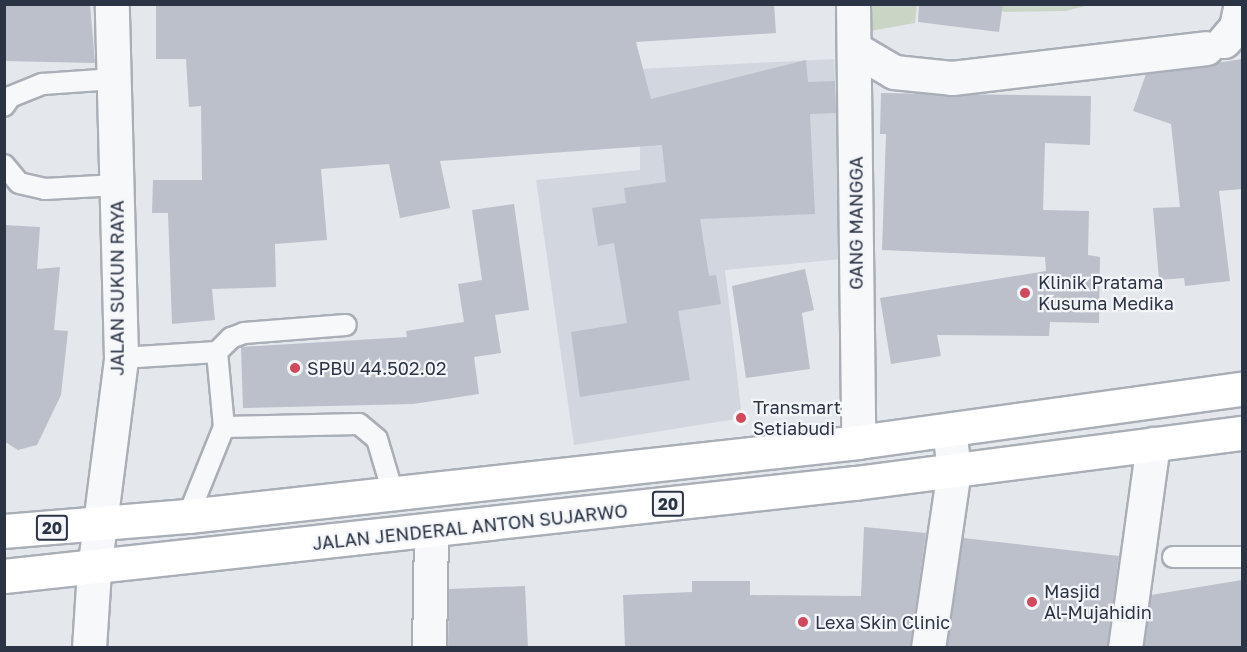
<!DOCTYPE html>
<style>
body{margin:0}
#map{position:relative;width:1247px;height:652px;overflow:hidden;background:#e4e7ec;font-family:"Golos Text",sans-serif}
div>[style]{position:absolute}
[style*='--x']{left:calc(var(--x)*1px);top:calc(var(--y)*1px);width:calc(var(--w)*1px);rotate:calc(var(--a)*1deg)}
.built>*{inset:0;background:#d2d6de}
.green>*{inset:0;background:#c9d6c5}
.building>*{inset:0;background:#bbc0ca}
.roads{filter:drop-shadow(2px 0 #a9aeb7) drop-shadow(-2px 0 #a9aeb7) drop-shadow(0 2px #a9aeb7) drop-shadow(0 -2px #a9aeb7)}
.service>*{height:20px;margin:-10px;padding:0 10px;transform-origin:10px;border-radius:10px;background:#f7f8fa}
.minor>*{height:33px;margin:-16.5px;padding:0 16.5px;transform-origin:16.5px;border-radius:16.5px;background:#f7f8fa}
.tertiary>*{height:33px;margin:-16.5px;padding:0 16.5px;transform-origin:16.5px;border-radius:16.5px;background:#f7f8fa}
.trunk>*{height:33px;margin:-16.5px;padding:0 16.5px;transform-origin:16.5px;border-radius:16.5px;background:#fff}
.dots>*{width:16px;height:16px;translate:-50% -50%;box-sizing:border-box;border:3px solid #f4f6f9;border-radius:50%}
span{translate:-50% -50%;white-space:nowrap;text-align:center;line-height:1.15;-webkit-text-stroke:4.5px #f4f6f9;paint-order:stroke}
.shield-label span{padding:2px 4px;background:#f4f6f9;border:2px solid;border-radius:4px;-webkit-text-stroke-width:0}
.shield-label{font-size:16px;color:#2b3445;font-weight:700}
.street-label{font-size:18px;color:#2b3445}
.poi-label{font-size:18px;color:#2b3445}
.left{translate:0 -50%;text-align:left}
.frame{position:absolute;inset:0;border:6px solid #2b3445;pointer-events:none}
</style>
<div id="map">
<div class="built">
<div style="clip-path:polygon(834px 59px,843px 259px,725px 270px,742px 418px,574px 445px,536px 180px,640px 170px,640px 69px)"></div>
</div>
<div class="green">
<div style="clip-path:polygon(856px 5px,917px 5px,915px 23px,865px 32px)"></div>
<div style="clip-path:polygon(971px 5px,1090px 5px,1065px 11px,1005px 12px)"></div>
</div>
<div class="building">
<div style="clip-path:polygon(4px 4px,90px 4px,95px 63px,4px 61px)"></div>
<div style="clip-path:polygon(156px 4px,774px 4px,776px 33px,636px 42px,651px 99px,806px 60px,808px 82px,835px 81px,836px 113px,810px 114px,815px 214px,700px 219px,709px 276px,716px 275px,721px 304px,678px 311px,690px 380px,580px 397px,571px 332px,627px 323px,614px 243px,598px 246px,592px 208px,626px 203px,624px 188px,666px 182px,662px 145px,440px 161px,450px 208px,400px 218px,389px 164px,321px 169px,327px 240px,275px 244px,276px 287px,212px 289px,215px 320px,172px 324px,168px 213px,152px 213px,153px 180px,202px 180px,201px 106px,189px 107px,186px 59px,156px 59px)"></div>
<div style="clip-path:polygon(919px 4px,1003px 4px,999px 32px,918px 22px)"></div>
<div style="clip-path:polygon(1242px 59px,1242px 189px,1219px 191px,1230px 281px,1185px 286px,1184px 278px,1159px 280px,1153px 208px,1180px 207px,1171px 124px,1133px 111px,1146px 74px)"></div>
<div style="clip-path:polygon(881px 93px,1091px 96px,1090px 145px,1045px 143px,1043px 210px,1089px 211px,1088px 255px,1100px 257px,1099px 323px,1050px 322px,1049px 336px,937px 335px,941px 356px,891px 364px,880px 298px,1046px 271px,1045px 257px,882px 250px,886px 134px,880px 134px)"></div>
<div style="clip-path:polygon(514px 204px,529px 310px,495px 315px,501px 353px,474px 357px,479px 394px,413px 404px,243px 408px,241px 347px,407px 337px,406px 331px,464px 322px,458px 284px,482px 280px,472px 210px)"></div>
<div style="clip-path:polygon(4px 225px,40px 227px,37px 269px,60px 267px,54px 330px,68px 331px,61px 395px,37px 445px,18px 450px,4px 441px)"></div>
<div style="clip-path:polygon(805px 269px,814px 310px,802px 313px,810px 369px,746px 378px,732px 286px)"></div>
<div style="clip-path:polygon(864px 527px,926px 533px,910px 648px,625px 648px,623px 595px,692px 592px,692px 581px,750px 581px,750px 595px,861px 596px)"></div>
<div style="clip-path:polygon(963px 538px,1119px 556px,1107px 648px,947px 648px)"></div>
<div style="clip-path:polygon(1242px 580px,1242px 648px,1144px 648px,1151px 595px)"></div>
<div style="clip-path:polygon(525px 586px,528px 648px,448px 648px,449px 589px)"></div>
</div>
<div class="roads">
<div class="service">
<div style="--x:4;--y:106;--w:11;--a:-56"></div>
<div style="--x:10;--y:97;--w:35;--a:-22"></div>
<div style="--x:43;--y:84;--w:71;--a:-4"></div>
<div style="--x:4;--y:165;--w:23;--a:50"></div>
<div style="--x:19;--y:183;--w:27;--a:13"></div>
<div style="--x:45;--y:189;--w:72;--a:-3.2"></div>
<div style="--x:217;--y:352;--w:20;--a:-45"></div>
<div style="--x:231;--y:338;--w:14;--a:-21"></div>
<div style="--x:244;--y:333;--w:102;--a:-4.5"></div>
<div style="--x:121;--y:358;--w:96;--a:-3.6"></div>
<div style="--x:217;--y:352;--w:75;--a:84.7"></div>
<div style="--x:224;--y:427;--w:96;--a:112"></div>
<div style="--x:224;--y:427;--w:135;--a:-1.3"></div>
<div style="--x:359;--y:424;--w:23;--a:40"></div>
<div style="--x:377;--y:439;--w:56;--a:73.5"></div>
<div style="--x:1173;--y:557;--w:69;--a:0"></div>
</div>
<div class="minor">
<div style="--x:853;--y:4;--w:438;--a:89.3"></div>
<div style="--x:1224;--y:41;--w:18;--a:-49"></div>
<div style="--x:1236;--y:27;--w:24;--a:-78"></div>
<div style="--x:855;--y:49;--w:45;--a:30.5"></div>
<div style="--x:894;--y:72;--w:58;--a:5.9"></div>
<div style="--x:952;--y:78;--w:256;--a:-6.7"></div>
<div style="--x:89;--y:648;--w:78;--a:-86.3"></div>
<div style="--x:429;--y:648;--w:117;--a:-89"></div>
<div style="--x:928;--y:648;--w:180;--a:-81.7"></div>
<div style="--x:954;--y:470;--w:38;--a:-97"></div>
<div style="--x:1125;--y:648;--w:206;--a:-82.2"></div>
</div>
<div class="tertiary">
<div style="--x:94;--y:570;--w:214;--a:-82.7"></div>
<div style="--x:121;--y:358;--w:354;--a:-91.5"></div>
</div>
<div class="trunk">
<div style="--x:4;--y:531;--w:185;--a:-4.7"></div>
<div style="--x:188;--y:516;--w:674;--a:-6.3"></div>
<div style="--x:858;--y:442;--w:388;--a:-7.9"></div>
<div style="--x:4;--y:576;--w:856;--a:-6.24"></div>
<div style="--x:855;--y:483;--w:390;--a:-7.4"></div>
</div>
</div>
<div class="dots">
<div style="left:1025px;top:293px;background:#d1495b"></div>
<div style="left:295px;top:368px;background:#d1495b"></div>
<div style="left:741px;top:418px;background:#d1495b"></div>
<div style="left:1032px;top:602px;background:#d1495b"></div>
<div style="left:803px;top:622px;background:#d1495b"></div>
</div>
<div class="shield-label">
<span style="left:668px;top:504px">20</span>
<span style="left:52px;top:528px">20</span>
</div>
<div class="street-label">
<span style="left:856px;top:223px;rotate:-90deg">GANG MANGGA</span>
<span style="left:117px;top:288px;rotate:-90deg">JALAN SUKUN RAYA</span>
<span style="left:470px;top:527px;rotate:-6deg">JALAN JENDERAL ANTON SUJARWO</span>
</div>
<div class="poi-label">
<span class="left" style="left:1038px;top:293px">Klinik Pratama<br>Kusuma Medika</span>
<span class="left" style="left:307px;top:368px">SPBU 44.502.02</span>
<span class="left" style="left:753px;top:418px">Transmart<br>Setiabudi</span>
<span class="left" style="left:1044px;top:602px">Masjid<br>Al-Mujahidin</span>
<span class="left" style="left:815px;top:622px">Lexa Skin Clinic</span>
</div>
<div class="frame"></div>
</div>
